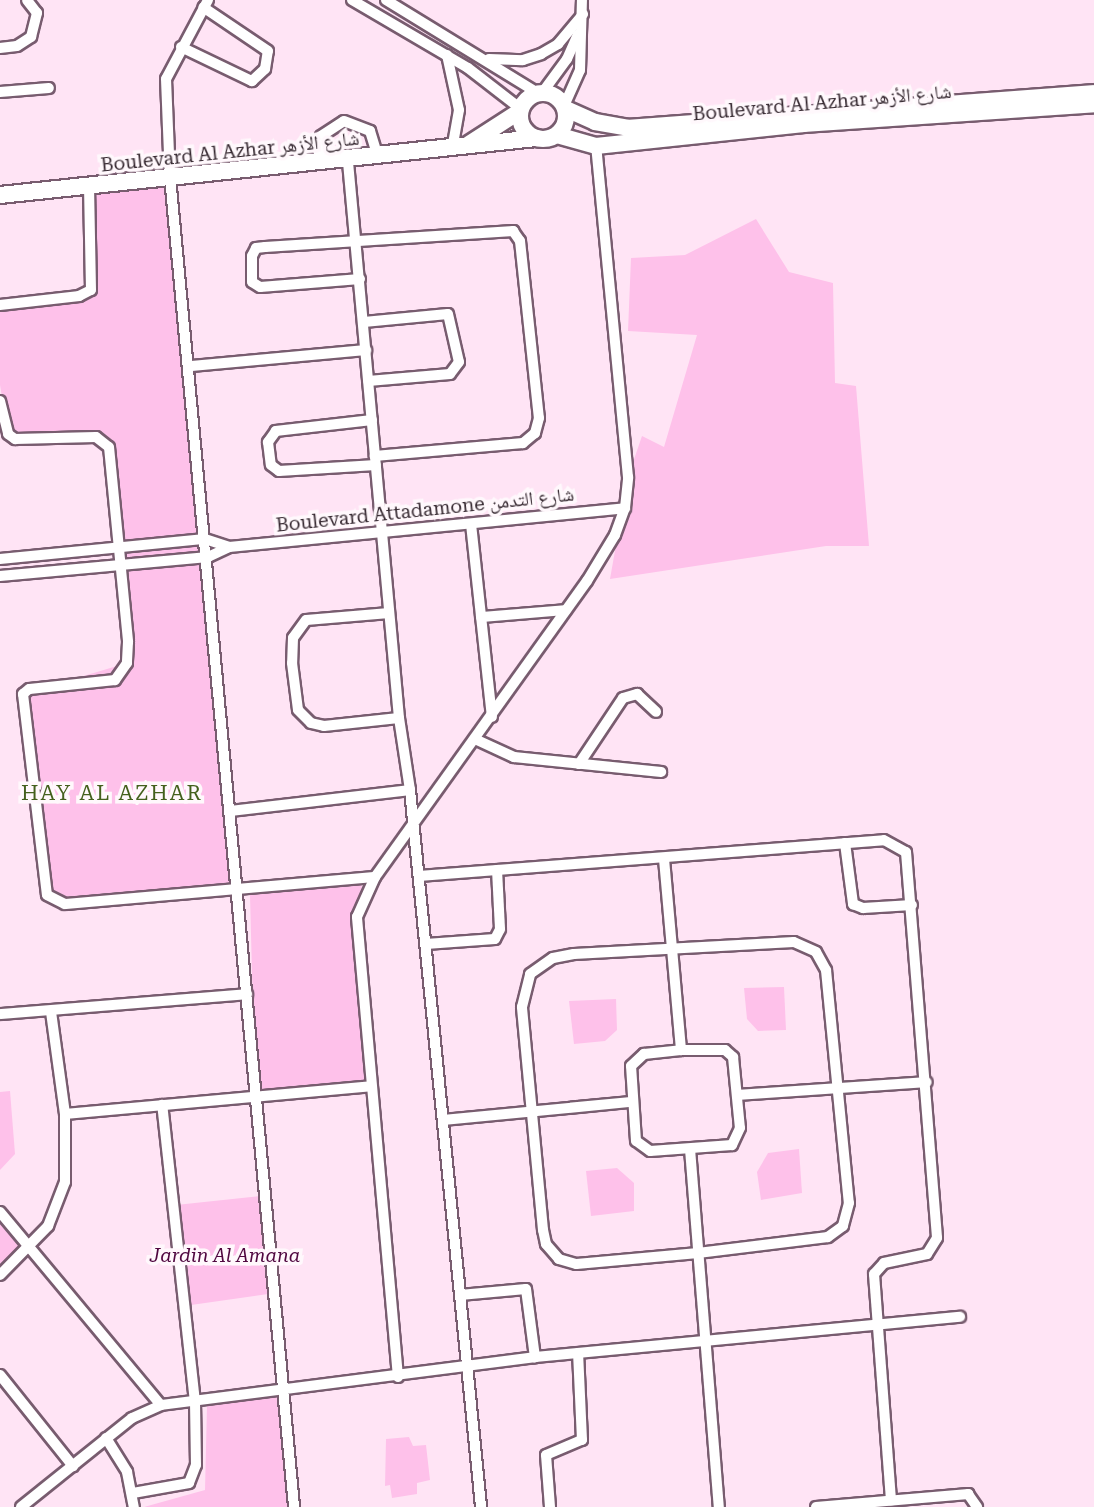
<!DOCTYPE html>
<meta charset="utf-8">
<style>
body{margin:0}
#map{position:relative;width:1094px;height:1507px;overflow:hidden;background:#ffe4f5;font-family:"Roboto Serif","Noto Naskh Arabic",serif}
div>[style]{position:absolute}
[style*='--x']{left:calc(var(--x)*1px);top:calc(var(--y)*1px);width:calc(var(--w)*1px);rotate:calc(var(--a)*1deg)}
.green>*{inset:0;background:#fec1ea}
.roads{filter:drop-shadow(2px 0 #785c6f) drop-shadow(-2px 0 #785c6f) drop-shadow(0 2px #785c6f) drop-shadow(0 -2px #785c6f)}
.minor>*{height:10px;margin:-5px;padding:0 5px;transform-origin:5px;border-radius:5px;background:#fff}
.secondary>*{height:16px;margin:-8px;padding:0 8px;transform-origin:8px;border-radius:8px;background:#fff}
.secondary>.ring{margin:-8px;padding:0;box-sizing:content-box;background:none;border:16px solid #fff;border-radius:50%}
span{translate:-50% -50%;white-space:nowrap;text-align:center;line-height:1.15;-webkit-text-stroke:7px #fff8fc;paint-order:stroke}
.street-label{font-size:19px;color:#362931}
.park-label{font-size:19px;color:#500740;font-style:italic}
.neighbourhood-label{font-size:21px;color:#44601d;letter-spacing:2px}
</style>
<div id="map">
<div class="green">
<div style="clip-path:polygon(177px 177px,239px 886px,44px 902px,27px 693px,127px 663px,110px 444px,8px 434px,0 385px,0 304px,96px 290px,91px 184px)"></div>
<div style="clip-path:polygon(756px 219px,789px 272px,833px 283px,835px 383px,856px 386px,869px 546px,826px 546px,610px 579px,628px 477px,642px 436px,664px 447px,697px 335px,628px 331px,631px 258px,685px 255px)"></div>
<div style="clip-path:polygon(361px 876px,374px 1082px,255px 1090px,250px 895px)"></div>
<div style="clip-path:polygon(784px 987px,786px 1030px,758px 1031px,747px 1019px,744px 988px)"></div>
<div style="clip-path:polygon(616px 999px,617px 1030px,605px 1041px,574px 1044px,569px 1001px)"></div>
<div style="clip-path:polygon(10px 1091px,15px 1154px,0 1170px,0 1092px)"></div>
<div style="clip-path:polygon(799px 1149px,802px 1193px,761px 1200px,757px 1172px,768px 1153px)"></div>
<div style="clip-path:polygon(617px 1168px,634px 1183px,634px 1211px,591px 1216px,586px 1171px)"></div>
<div style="clip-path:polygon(260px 1196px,275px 1293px,184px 1306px,176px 1205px)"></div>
<div style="clip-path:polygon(0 1212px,31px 1249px,0 1273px)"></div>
<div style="clip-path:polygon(281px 1393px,289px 1507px,144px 1507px,205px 1490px,207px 1406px)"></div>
<div style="clip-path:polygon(409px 1437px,413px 1446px,426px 1445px,430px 1480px,417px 1483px,417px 1494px,392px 1498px,390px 1485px,385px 1486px,386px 1439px)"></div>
</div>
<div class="roads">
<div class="minor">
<div style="--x:208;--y:0;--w:89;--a:118"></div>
<div style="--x:166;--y:79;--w:98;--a:87.7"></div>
<div style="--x:170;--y:177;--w:1336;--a:84.67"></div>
<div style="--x:352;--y:0;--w:134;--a:30.4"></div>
<div style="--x:468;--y:68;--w:67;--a:37.7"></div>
<div style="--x:386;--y:0;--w:178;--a:31.5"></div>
<div style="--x:181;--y:47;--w:79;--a:25.6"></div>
<div style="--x:252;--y:81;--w:18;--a:-43"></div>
<div style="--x:265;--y:69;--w:18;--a:-81"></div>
<div style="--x:268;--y:51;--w:78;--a:-145.9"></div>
<div style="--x:0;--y:48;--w:17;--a:-7"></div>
<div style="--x:17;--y:46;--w:17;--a:-33"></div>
<div style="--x:31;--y:37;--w:25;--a:-76"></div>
<div style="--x:37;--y:13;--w:16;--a:-128"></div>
<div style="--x:447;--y:55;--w:56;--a:77.7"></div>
<div style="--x:459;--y:110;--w:39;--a:100"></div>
<div style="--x:489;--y:59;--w:34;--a:2"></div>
<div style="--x:523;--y:60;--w:19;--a:-18"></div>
<div style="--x:541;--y:54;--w:20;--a:-30"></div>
<div style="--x:558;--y:44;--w:39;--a:-50"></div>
<div style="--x:0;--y:92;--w:49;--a:-4.7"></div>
<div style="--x:542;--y:93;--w:42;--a:-53.7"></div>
<div style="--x:567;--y:59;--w:27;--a:-66"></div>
<div style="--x:564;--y:106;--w:39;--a:-66"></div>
<div style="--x:580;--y:70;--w:70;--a:-88.4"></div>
<div style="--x:348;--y:162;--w:558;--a:84.76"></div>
<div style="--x:399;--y:718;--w:73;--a:81.3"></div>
<div style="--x:410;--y:790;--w:721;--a:84.34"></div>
<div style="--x:318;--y:164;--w:28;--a:-84"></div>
<div style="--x:321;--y:136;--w:27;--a:-33"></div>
<div style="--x:344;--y:121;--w:28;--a:21"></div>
<div style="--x:370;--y:131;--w:28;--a:73"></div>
<div style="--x:360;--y:279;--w:100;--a:175.4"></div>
<div style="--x:260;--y:287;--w:9;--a:-148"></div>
<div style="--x:252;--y:282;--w:26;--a:-90"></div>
<div style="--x:252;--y:256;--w:9;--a:-63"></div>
<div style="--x:256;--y:248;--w:9;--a:-6"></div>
<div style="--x:265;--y:247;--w:249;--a:-3.7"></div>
<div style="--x:513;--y:231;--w:12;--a:55"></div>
<div style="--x:520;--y:241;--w:178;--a:83.9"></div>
<div style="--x:539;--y:418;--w:16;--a:105"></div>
<div style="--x:535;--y:433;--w:16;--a:140"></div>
<div style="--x:523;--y:443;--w:149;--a:175"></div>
<div style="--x:0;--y:305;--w:80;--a:-6.5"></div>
<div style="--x:79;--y:296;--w:13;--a:-27"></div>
<div style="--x:91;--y:290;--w:102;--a:-91.1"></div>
<div style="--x:364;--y:322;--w:84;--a:-5.4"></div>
<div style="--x:448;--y:314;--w:49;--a:77.1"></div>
<div style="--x:459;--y:362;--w:15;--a:127"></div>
<div style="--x:450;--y:374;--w:82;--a:175.1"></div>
<div style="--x:191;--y:366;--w:176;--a:-5.2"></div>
<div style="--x:0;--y:401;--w:34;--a:76"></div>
<div style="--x:8;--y:434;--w:9;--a:36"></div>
<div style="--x:15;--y:439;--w:81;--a:-1.4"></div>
<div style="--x:96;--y:437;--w:16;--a:38"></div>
<div style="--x:109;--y:447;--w:196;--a:84.4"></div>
<div style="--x:128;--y:642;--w:21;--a:93"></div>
<div style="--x:127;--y:663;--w:21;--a:125"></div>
<div style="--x:115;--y:680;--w:86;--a:174"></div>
<div style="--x:29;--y:689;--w:8;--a:140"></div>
<div style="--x:23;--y:694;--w:202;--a:83.2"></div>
<div style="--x:47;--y:895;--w:20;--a:27"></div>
<div style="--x:65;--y:904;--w:311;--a:-5"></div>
<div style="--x:372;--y:420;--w:97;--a:173.5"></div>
<div style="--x:276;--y:431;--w:14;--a:126"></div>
<div style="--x:268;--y:442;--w:23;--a:83"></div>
<div style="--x:271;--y:465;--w:10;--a:37"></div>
<div style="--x:279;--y:471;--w:97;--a:-3.5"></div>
<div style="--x:471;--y:524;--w:194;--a:83.8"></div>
<div style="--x:0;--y:559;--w:206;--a:-5.6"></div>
<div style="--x:205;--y:539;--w:25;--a:18"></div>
<div style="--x:0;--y:576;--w:209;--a:-5.2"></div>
<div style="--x:208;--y:557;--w:23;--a:-25"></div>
<div style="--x:229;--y:547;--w:398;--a:-5.6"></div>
<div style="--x:389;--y:613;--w:83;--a:175.2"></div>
<div style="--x:306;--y:620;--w:22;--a:126"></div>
<div style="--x:293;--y:638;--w:25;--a:92"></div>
<div style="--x:292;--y:663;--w:47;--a:82.7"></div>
<div style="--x:298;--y:710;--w:18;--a:45"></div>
<div style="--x:311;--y:723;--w:13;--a:13"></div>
<div style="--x:324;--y:726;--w:75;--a:-6.1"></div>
<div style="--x:481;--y:617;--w:85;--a:-4.7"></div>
<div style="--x:477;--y:740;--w:41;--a:24.7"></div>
<div style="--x:514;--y:757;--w:148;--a:5.8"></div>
<div style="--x:579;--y:764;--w:79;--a:-56.3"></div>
<div style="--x:623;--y:698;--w:15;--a:-16"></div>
<div style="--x:637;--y:694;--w:26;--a:43"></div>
<div style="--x:231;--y:811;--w:180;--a:-6.7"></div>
<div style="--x:845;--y:843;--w:62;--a:82.5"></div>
<div style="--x:853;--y:904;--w:11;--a:22"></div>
<div style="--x:863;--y:908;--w:49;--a:-3.5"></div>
<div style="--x:664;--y:859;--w:192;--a:84.9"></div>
<div style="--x:419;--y:876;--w:466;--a:-4.4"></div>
<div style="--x:884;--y:840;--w:25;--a:29"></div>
<div style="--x:906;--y:852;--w:387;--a:85.4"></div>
<div style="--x:937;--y:1238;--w:19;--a:122"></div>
<div style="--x:927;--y:1254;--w:44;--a:168.2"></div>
<div style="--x:884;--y:1263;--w:15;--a:132"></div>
<div style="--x:874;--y:1274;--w:227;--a:85.7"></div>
<div style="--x:794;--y:942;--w:24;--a:24"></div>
<div style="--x:816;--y:952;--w:21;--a:61"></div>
<div style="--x:826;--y:970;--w:234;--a:84.4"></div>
<div style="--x:849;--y:1203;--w:24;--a:105"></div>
<div style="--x:843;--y:1226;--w:19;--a:144"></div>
<div style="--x:828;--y:1237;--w:131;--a:173"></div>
<div style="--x:698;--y:1253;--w:122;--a:174.8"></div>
<div style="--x:576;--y:1264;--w:18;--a:-164"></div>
<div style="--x:559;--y:1259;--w:20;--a:-131"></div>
<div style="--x:546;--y:1244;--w:14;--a:-102"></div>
<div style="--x:543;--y:1230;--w:224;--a:-95.4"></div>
<div style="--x:522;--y:1007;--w:34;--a:-76"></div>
<div style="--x:530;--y:974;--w:28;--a:-35"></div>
<div style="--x:553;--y:958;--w:21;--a:-11"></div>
<div style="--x:574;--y:954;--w:220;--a:-3.1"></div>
<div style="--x:426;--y:944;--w:69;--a:-4.1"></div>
<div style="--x:495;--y:939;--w:11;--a:-63"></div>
<div style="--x:500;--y:929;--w:59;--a:-92.9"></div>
<div style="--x:0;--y:1014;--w:248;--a:-4.6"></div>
<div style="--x:681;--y:1050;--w:44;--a:0"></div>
<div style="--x:725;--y:1050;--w:11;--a:41"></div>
<div style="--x:733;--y:1057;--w:71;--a:84.4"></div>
<div style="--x:740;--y:1128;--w:19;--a:115"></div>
<div style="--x:732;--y:1145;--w:82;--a:175.8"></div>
<div style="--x:650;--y:1151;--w:17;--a:-144"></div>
<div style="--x:636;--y:1141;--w:75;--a:-93.8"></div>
<div style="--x:631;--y:1066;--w:18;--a:-43"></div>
<div style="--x:644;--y:1054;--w:37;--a:-6"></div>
<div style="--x:738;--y:1095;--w:189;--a:-3.9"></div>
<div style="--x:65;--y:1114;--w:307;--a:-5.2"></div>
<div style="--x:443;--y:1120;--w:189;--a:-5.5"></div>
<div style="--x:690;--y:1149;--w:359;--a:85.4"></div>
<div style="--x:0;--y:1212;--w:251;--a:50.2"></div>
<div style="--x:0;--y:1275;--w:69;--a:-45.6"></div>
<div style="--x:48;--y:1226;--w:47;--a:-68.9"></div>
<div style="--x:65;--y:1182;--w:68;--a:-90"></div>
<div style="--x:65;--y:1114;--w:103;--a:-97.8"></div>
<div style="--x:460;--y:1295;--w:66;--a:-5.2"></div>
<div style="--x:526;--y:1289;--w:69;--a:82.5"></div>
<div style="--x:0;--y:1375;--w:117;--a:51.3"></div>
<div style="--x:398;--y:1377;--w:462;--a:-95.1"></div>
<div style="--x:357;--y:917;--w:44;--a:-65.8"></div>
<div style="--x:375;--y:877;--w:364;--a:-54.4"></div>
<div style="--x:587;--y:581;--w:54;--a:-58.7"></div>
<div style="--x:615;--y:535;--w:29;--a:-70"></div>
<div style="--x:625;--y:508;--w:31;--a:-84"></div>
<div style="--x:628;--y:477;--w:333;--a:-95.5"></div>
<div style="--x:106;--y:1438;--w:40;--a:58"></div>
<div style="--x:127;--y:1472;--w:36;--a:79"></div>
<div style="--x:133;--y:1493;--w:57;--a:-10.1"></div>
<div style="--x:189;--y:1483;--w:19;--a:-69"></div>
<div style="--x:196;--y:1465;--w:63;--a:-90.9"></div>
<div style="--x:195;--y:1402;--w:299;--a:-96.3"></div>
<div style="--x:21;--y:1507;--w:142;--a:-38.7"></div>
<div style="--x:132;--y:1418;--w:32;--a:-24"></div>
<div style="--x:161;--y:1405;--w:377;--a:-7.3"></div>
<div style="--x:535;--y:1357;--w:427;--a:-5.4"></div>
<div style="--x:550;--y:1507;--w:52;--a:-94.4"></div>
<div style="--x:546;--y:1455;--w:39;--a:-23"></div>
<div style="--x:582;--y:1440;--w:87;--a:-92.6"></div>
<div style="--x:816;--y:1507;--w:153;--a:-4.9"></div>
<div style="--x:968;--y:1494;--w:16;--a:55"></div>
</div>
<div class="secondary">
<div class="ring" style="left:520px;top:93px;width:30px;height:30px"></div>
<div style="--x:566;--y:109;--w:32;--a:24"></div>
<div style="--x:595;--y:122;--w:34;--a:10"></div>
<div style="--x:628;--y:128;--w:467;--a:-4.3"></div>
<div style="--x:557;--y:135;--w:41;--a:15.8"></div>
<div style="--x:596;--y:146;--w:209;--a:-6"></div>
<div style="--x:804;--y:124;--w:291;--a:-3.9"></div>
<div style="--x:469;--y:144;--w:61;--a:-32.9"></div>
<div style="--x:0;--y:195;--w:539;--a:-6.07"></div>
</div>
</div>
<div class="street-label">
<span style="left:822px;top:103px;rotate:-5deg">Boulevard Al Azhar شارع الأزهر</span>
<span style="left:230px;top:152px;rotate:-6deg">Boulevard Al Azhar شارع الأزهر</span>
<span style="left:425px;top:510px;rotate:-6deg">Boulevard Attadamone شارع التدمن</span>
</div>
<div class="park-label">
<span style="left:225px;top:1256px">Jardin Al Amana</span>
</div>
<div class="neighbourhood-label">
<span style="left:112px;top:793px">HAY AL AZHAR</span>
</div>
</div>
